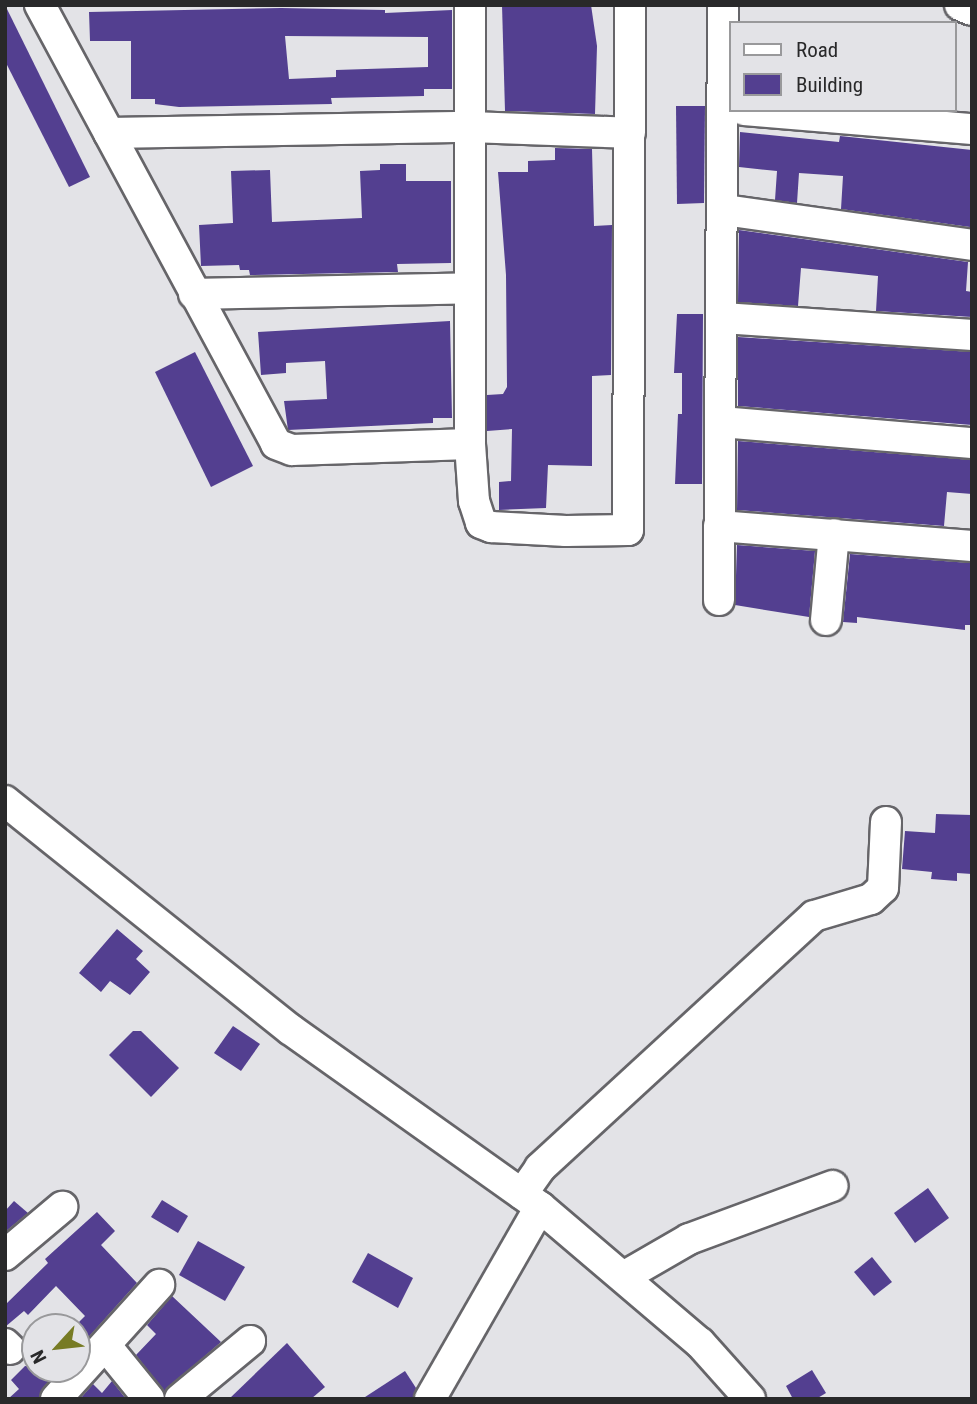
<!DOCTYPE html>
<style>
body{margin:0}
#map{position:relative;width:977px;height:1404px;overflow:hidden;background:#e3e3e7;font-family:"Roboto Condensed",sans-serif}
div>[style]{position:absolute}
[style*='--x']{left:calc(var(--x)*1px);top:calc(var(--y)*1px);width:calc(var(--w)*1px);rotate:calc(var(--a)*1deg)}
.building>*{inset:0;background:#533f90}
.roads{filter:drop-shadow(2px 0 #666569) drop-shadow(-2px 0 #666569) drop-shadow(0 2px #666569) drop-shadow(0 -2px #666569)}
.minor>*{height:30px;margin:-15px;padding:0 15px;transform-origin:15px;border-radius:15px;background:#fff}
span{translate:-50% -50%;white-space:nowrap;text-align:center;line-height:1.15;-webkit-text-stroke:7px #e3e3e7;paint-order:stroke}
.frame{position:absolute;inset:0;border:7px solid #29292a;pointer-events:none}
.legend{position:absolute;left:729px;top:21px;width:228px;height:91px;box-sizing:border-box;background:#e3e3e7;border:2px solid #99999b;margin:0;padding:9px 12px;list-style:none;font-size:21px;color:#29292a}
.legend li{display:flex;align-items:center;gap:14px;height:35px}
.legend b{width:35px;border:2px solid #99999b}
.north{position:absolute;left:21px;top:1313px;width:70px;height:70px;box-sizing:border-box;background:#e3e3e7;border:2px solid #99999b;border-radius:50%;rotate:243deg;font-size:19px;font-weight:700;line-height:28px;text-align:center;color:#29292a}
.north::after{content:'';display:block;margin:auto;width:24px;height:32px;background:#777b24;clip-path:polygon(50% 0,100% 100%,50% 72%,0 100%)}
</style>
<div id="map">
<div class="building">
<div style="clip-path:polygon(5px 5px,90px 177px,69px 187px,5px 61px)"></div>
<div style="clip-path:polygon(502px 5px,591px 5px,597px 46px,595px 114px,505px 111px)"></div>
<div style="clip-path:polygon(evenodd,281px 8px,385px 10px,385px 13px,452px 10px,452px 89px,424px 89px,424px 96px,331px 98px,332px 104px,179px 107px,155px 104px,155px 99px,131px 99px,131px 41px,90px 41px,89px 12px,281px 8px,285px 36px,428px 37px,428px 67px,336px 70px,336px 77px,289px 79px,285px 36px)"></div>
<div style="clip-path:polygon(676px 106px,705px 106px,704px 203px,677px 204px)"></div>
<div style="clip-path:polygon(740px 132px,839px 142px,840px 136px,972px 150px,970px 227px,841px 209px,843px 176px,799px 173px,797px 203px,775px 200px,777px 171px,739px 167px)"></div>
<div style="clip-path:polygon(555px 148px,592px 149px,594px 226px,612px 225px,611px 375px,592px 376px,592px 466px,548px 465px,546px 508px,499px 510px,499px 482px,511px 481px,512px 429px,487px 431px,487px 395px,503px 394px,507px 387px,506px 275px,498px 172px,528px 172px,528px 161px,555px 160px)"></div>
<div style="clip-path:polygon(380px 164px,406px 164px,406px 181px,451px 181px,451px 263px,397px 264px,398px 272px,250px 275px,249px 270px,240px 270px,239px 265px,201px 266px,199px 225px,233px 223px,231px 171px,270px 170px,272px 222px,362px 218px,360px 171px,380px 170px)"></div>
<div style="clip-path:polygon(739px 230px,968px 262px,966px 291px,972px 292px,972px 317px,876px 311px,878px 276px,801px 268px,798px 306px,738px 302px)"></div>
<div style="clip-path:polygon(677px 314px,703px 314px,702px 484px,675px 484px,678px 414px,682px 414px,682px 373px,674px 373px)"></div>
<div style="clip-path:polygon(450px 321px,452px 418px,433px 418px,433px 423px,288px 430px,284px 401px,327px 399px,325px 361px,286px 363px,286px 373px,261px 375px,258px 332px)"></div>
<div style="clip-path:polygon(738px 337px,972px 352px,972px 425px,738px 406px)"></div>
<div style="clip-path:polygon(195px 352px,253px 466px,211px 487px,155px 372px)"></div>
<div style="clip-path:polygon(738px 441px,972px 460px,972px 494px,947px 492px,944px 526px,737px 510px)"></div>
<div style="clip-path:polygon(737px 545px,815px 551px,809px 617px,735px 605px)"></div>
<div style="clip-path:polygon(850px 554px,970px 563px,972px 625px,965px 625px,965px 630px,857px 617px,857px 623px,843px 622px)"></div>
<div style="clip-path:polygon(936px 814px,972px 815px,972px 874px,957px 873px,957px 881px,931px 879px,932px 872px,902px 869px,905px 831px,935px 833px)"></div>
<div style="clip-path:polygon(117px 929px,143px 951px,136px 959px,150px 972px,130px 995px,110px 981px,101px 992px,79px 973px)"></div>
<div style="clip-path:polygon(233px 1026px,260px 1044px,241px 1071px,214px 1053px)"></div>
<div style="clip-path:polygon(133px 1031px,141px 1031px,179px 1068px,151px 1097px,109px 1055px)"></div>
<div style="clip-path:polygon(928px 1188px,949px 1218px,915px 1243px,894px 1213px)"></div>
<div style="clip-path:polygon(162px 1200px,188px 1216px,178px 1233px,151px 1217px)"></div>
<div style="clip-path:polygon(14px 1201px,28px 1213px,5px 1232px,5px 1211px)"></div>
<div style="clip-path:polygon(97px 1212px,115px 1231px,101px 1245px,137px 1283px,77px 1350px,77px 1324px,85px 1316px,56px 1286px,28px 1315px,24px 1311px,5px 1327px,5px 1305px,48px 1263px,45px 1259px)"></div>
<div style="clip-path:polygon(198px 1241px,245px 1267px,225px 1301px,179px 1275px)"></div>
<div style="clip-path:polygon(368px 1253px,413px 1278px,398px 1308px,352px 1282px)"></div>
<div style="clip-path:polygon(872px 1257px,892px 1282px,874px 1296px,854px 1272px)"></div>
<div style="clip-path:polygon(172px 1296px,221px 1342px,164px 1392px,136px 1355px,156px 1334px,147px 1325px)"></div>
<div style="clip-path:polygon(287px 1343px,325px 1387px,311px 1399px,229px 1399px)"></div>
<div style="clip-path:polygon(25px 1366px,60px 1369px,39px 1399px,8px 1399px,19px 1389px,11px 1380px)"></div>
<div style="clip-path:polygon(812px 1370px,826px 1393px,816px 1399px,793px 1399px,786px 1386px)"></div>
<div style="clip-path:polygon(405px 1371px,416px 1388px,413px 1399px,362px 1399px)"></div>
<div style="clip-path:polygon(112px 1381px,126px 1399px,80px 1399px,93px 1384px,102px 1393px)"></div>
</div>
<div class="roads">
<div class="minor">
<div style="--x:40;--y:5;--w:498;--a:61.7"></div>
<div style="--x:276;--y:444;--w:17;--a:21"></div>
<div style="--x:292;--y:450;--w:178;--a:-1.9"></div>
<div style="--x:470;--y:5;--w:439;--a:90"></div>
<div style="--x:470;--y:444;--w:57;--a:86"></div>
<div style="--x:474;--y:501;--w:23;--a:72"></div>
<div style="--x:481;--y:523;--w:11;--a:22"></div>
<div style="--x:491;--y:527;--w:75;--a:3.1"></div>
<div style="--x:566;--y:531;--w:62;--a:-0.9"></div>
<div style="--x:628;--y:530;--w:525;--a:-89.78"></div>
<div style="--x:960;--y:5;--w:13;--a:23"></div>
<div style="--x:744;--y:110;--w:229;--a:4.8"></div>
<div style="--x:109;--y:133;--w:361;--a:-1"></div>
<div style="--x:470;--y:127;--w:160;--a:2.1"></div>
<div style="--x:724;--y:210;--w:250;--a:8"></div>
<div style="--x:194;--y:294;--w:276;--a:-1.2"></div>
<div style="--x:723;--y:318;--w:250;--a:3.9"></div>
<div style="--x:721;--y:422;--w:252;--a:4.8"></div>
<div style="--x:719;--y:526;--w:254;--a:4.5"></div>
<div style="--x:719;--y:600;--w:595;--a:-89.61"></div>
<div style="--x:826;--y:620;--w:86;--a:-84.7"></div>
<div style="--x:5;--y:801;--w:366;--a:38.7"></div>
<div style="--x:291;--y:1030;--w:305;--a:35.4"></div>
<div style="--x:540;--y:1207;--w:210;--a:40.4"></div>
<div style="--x:700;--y:1343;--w:75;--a:48.2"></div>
<div style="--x:522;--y:1194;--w:32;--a:-55"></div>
<div style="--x:540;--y:1168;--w:372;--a:-42.6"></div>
<div style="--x:814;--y:916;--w:59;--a:-16.6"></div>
<div style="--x:871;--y:899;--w:16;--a:-43"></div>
<div style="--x:883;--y:888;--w:66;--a:-87.4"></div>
<div style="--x:5;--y:1255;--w:75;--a:-40.1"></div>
<div style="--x:625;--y:1276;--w:74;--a:-30"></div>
<div style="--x:689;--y:1239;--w:153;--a:-20.3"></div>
<div style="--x:5;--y:1344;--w:7;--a:45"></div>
<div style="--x:106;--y:1346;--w:68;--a:50.9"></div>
<div style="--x:56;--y:1399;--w:154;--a:-47.9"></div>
<div style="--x:180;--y:1399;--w:91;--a:-39.6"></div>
<div style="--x:430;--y:1399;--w:221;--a:-60.2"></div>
</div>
</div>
<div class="frame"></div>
<ul class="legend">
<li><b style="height:9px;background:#fff"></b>Road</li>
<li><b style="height:19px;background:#533f90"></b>Building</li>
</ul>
<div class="north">N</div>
</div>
